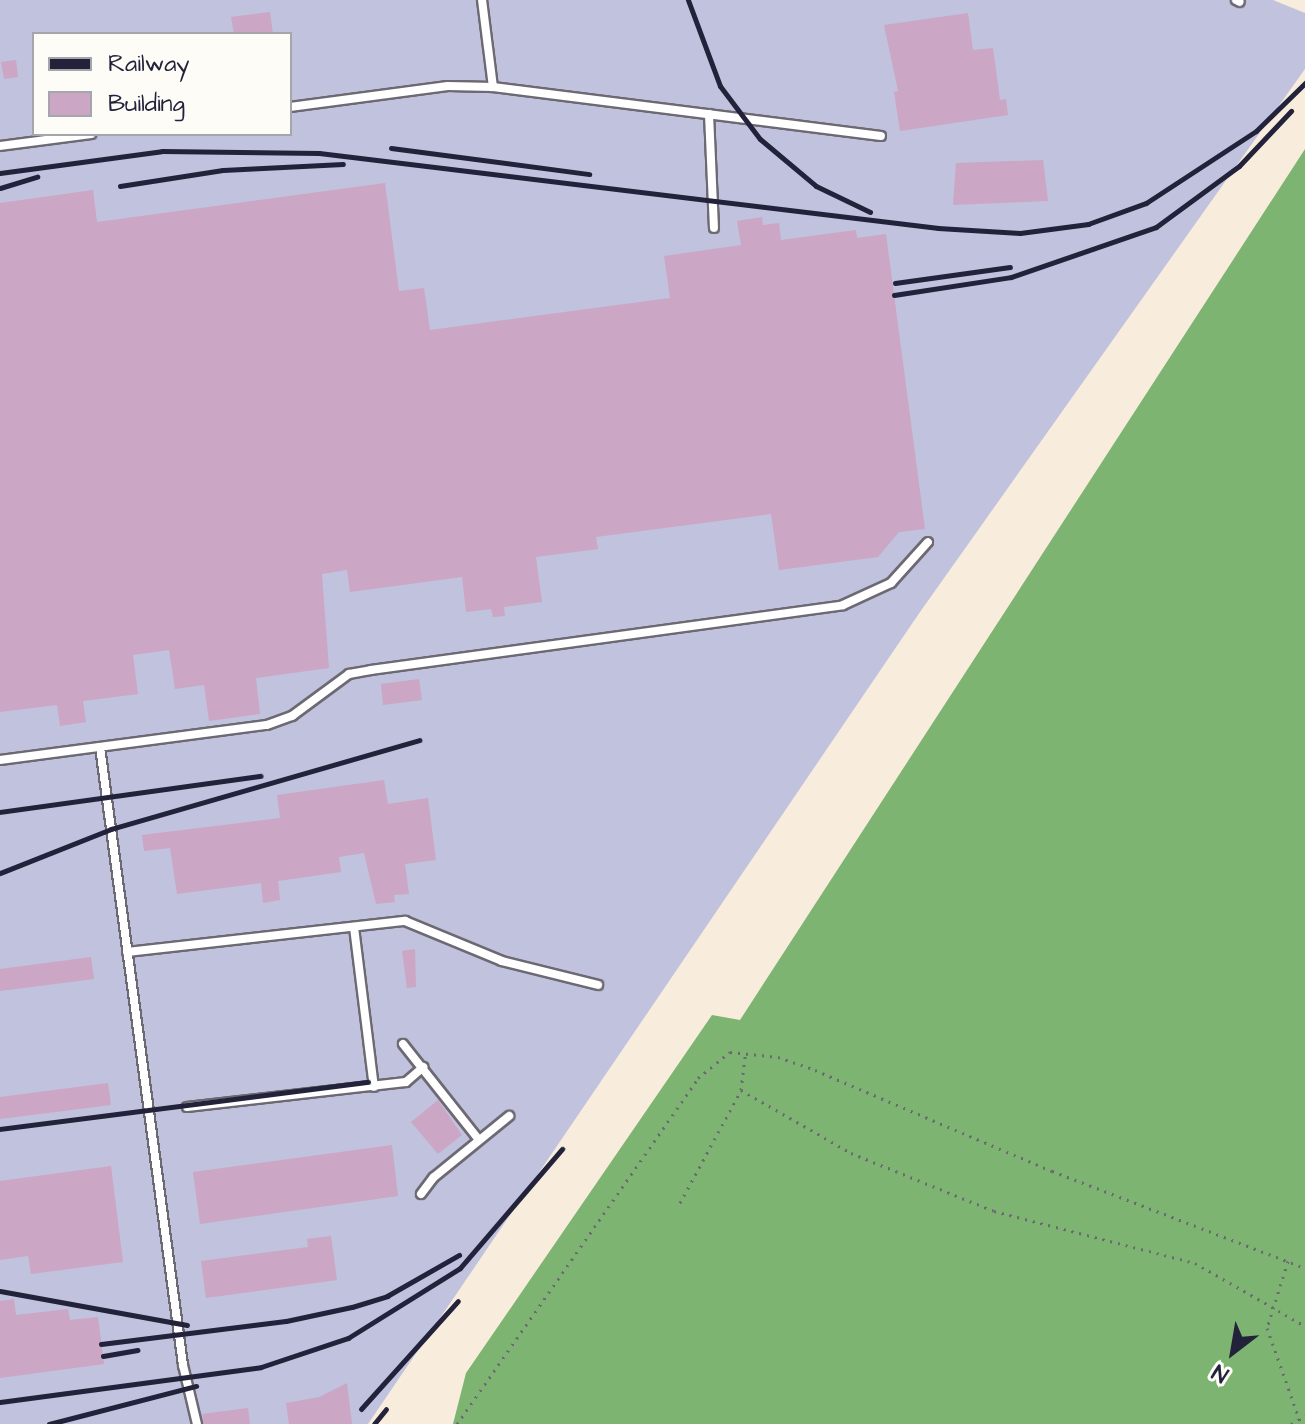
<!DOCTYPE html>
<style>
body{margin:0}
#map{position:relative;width:1305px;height:1424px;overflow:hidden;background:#f8eddc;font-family:"Architects Daughter",sans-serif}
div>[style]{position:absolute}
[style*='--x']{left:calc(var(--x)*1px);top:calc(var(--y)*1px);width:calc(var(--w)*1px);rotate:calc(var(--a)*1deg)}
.industrial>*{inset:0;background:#c1c2dd}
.forest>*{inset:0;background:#7eb471}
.building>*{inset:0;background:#cba6c5}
.path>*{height:3px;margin-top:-1.5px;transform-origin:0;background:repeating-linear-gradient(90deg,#6d6973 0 2px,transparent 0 8px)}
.roads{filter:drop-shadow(2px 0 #6d6973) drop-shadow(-2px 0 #6d6973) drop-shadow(0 2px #6d6973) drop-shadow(0 -2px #6d6973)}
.service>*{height:8px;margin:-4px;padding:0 4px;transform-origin:4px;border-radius:4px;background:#fff}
.rail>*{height:5px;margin:-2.5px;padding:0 2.5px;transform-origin:2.5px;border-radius:2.5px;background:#22223b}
span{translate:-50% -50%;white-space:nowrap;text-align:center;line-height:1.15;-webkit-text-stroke:6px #fdfcf7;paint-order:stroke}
.legend{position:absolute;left:32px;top:32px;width:260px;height:104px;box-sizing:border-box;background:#fdfcf7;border:2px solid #a5a5ac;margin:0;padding:10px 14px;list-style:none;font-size:24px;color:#22223b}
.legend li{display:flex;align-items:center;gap:16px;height:40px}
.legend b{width:40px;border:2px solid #a5a5ac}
.north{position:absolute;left:1193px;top:1312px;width:80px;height:80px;-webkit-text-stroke:6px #fdfcf7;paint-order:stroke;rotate:211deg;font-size:22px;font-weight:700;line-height:32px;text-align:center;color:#22223b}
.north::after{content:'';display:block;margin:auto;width:28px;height:36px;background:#22223b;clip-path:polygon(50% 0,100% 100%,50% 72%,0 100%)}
</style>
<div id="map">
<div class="industrial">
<div style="clip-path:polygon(evenodd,0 0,1273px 0,1305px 13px,1305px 69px,920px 612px,368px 1424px,0 1424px,0 0,34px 34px,290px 34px,290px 134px,34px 134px,34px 34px)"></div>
</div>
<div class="forest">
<div style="clip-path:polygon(1305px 149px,1305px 1424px,453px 1424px,466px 1373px,712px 1015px,740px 1020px)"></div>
</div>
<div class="building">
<div style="clip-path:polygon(270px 12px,273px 34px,234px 34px,231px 17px)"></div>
<div style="clip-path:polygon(968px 13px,973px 50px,993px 48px,1000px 100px,1006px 99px,1008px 115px,900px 131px,894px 92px,898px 91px,884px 25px)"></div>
<div style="clip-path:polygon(16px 60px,18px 77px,4px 79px,1px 62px)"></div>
<div style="clip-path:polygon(1043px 160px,1048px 201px,953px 205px,956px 163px)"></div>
<div style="clip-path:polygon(385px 183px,399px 291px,424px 288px,430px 330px,670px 298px,664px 256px,741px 245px,737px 221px,762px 217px,763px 225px,779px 223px,781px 240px,856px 230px,857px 238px,886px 234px,925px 529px,899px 532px,878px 557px,779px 570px,771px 514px,596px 537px,598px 549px,536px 557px,542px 602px,504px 607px,505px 616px,493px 617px,491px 609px,466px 612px,462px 577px,350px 592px,347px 570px,322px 574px,329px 668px,256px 678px,260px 714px,209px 721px,204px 685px,175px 689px,169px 650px,133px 655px,138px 694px,83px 701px,86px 722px,60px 726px,57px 705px,0 712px,0 203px,93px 190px,97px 222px)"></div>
<div style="clip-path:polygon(419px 679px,422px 700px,383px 705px,381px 684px)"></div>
<div style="clip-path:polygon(384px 780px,388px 804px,428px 798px,436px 860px,405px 864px,409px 894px,394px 895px,395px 902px,376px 904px,364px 853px,339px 857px,341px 872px,278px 881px,280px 900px,263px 903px,261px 883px,177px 894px,170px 848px,144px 851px,142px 835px,280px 818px,277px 795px)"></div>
<div style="clip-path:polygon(415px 949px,416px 987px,407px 988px,402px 951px)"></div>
<div style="clip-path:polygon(91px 957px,94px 979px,0 991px,0 969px)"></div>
<div style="clip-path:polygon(108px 1083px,111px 1105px,0 1119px,0 1097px)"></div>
<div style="clip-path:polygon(438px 1100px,462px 1135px,438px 1154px,411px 1122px)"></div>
<div style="clip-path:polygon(392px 1145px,398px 1196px,200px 1224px,193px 1172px)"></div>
<div style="clip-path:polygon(111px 1166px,123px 1262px,31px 1274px,28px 1256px,0 1260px,0 1181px)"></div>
<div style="clip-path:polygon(331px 1236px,337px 1280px,206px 1298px,201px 1261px,308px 1247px,307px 1239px)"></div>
<div style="clip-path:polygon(14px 1299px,16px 1315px,68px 1309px,70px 1320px,98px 1317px,104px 1364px,0 1378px,0 1301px)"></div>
<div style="clip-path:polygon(347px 1383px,352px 1424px,289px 1424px,286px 1403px,319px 1397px)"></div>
<div style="clip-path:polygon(248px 1408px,250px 1424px,204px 1424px,202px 1414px)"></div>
</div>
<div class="path">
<div style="--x:741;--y:1090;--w:127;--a:29.8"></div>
<div style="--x:851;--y:1153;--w:154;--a:22.1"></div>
<div style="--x:994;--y:1211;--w:208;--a:14.5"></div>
<div style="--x:1195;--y:1263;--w:127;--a:29.8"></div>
<div style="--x:680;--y:1203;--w:128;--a:-61.6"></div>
<div style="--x:741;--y:1090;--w:39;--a:-83"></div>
<div style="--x:1288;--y:1261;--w:70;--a:107.4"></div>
<div style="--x:1267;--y:1328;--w:102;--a:70.5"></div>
<div style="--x:457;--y:1424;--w:422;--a:-55.1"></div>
<div style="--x:698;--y:1078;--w:41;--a:-39.1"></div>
<div style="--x:730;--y:1052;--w:48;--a:5.9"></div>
<div style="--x:778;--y:1057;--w:39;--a:19"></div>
<div style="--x:815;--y:1070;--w:258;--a:23.1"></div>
<div style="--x:1052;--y:1171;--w:271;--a:21"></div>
<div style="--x:1291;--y:1424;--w:16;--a:-30"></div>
</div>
<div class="roads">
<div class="service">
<div style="--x:1236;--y:0;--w:4;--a:27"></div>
<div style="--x:493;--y:87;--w:391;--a:7.2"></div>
<div style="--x:290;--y:107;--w:159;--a:-7.6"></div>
<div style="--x:448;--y:86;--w:45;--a:1.3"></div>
<div style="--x:493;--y:87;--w:88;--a:-97.2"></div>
<div style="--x:709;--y:114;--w:114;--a:87.5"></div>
<div style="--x:0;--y:146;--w:92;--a:-7.5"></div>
<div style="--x:100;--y:747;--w:624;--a:82.35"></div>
<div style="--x:183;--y:1365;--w:61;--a:76.7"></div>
<div style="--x:0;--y:760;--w:269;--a:-7.5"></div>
<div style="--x:267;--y:725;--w:27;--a:-20"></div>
<div style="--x:292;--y:716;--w:71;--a:-36.4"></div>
<div style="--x:349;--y:674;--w:22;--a:-10"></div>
<div style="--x:371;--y:670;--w:476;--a:-7.8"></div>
<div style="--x:843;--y:605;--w:53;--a:-24.6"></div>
<div style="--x:891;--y:583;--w:55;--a:-47.9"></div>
<div style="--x:354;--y:927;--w:161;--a:82.9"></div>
<div style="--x:127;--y:952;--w:280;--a:-6.4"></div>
<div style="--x:405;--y:921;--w:105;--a:22.4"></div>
<div style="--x:502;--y:961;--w:99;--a:14"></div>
<div style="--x:403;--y:1044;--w:122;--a:51.6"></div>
<div style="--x:187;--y:1107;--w:220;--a:-6.5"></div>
<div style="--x:406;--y:1082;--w:23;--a:-41"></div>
<div style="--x:421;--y:1194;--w:21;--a:-53"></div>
<div style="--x:434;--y:1177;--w:97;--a:-39.1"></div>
</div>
</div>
<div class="rail">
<div style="--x:688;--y:0;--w:92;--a:69.6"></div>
<div style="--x:720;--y:86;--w:66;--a:53"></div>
<div style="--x:760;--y:139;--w:73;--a:40"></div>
<div style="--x:816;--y:186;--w:60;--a:25.7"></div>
<div style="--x:391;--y:148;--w:200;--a:7.5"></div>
<div style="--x:0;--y:173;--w:163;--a:-7.7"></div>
<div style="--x:162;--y:151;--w:157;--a:0.7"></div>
<div style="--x:319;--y:153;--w:624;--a:6.91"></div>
<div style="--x:938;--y:228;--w:82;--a:3.5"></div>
<div style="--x:1020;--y:233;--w:69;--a:-7.5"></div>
<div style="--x:1088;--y:224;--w:62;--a:-19.9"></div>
<div style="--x:1146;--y:203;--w:131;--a:-33.2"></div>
<div style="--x:1256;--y:131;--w:69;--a:-44.4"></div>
<div style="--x:120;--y:186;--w:104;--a:-8.8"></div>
<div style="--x:223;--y:170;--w:120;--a:-2.9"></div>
<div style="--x:0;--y:188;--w:39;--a:-17"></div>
<div style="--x:895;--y:283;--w:116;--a:-7.9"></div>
<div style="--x:894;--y:295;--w:118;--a:-8.7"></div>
<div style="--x:1011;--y:277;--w:153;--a:-19"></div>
<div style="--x:1156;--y:227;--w:103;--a:-36.3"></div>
<div style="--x:1239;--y:166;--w:76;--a:-46.6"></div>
<div style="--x:0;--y:812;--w:263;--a:-7.9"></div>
<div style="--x:0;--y:873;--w:119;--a:-21.6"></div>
<div style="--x:111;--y:829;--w:321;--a:-16.1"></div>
<div style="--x:0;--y:1129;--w:371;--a:-7.3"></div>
<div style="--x:0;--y:1291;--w:190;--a:10.3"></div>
<div style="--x:101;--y:1344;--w:186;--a:-7.1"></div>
<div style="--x:286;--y:1321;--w:67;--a:-12"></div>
<div style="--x:352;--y:1307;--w:37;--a:-17"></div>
<div style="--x:387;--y:1296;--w:83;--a:-29.7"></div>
<div style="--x:103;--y:1356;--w:35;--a:-10"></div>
<div style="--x:0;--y:1402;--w:263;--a:-7.6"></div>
<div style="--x:261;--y:1367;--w:92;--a:-18.4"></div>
<div style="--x:348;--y:1338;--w:132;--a:-32"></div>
<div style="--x:460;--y:1268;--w:157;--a:-49.4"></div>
<div style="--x:361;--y:1409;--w:145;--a:-48.1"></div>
<div style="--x:49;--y:1424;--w:152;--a:-14.5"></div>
<div style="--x:374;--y:1424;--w:19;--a:-51"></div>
</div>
<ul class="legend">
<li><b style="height:10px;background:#22223b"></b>Railway</li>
<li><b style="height:22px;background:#cba6c5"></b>Building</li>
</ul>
<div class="north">N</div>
</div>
